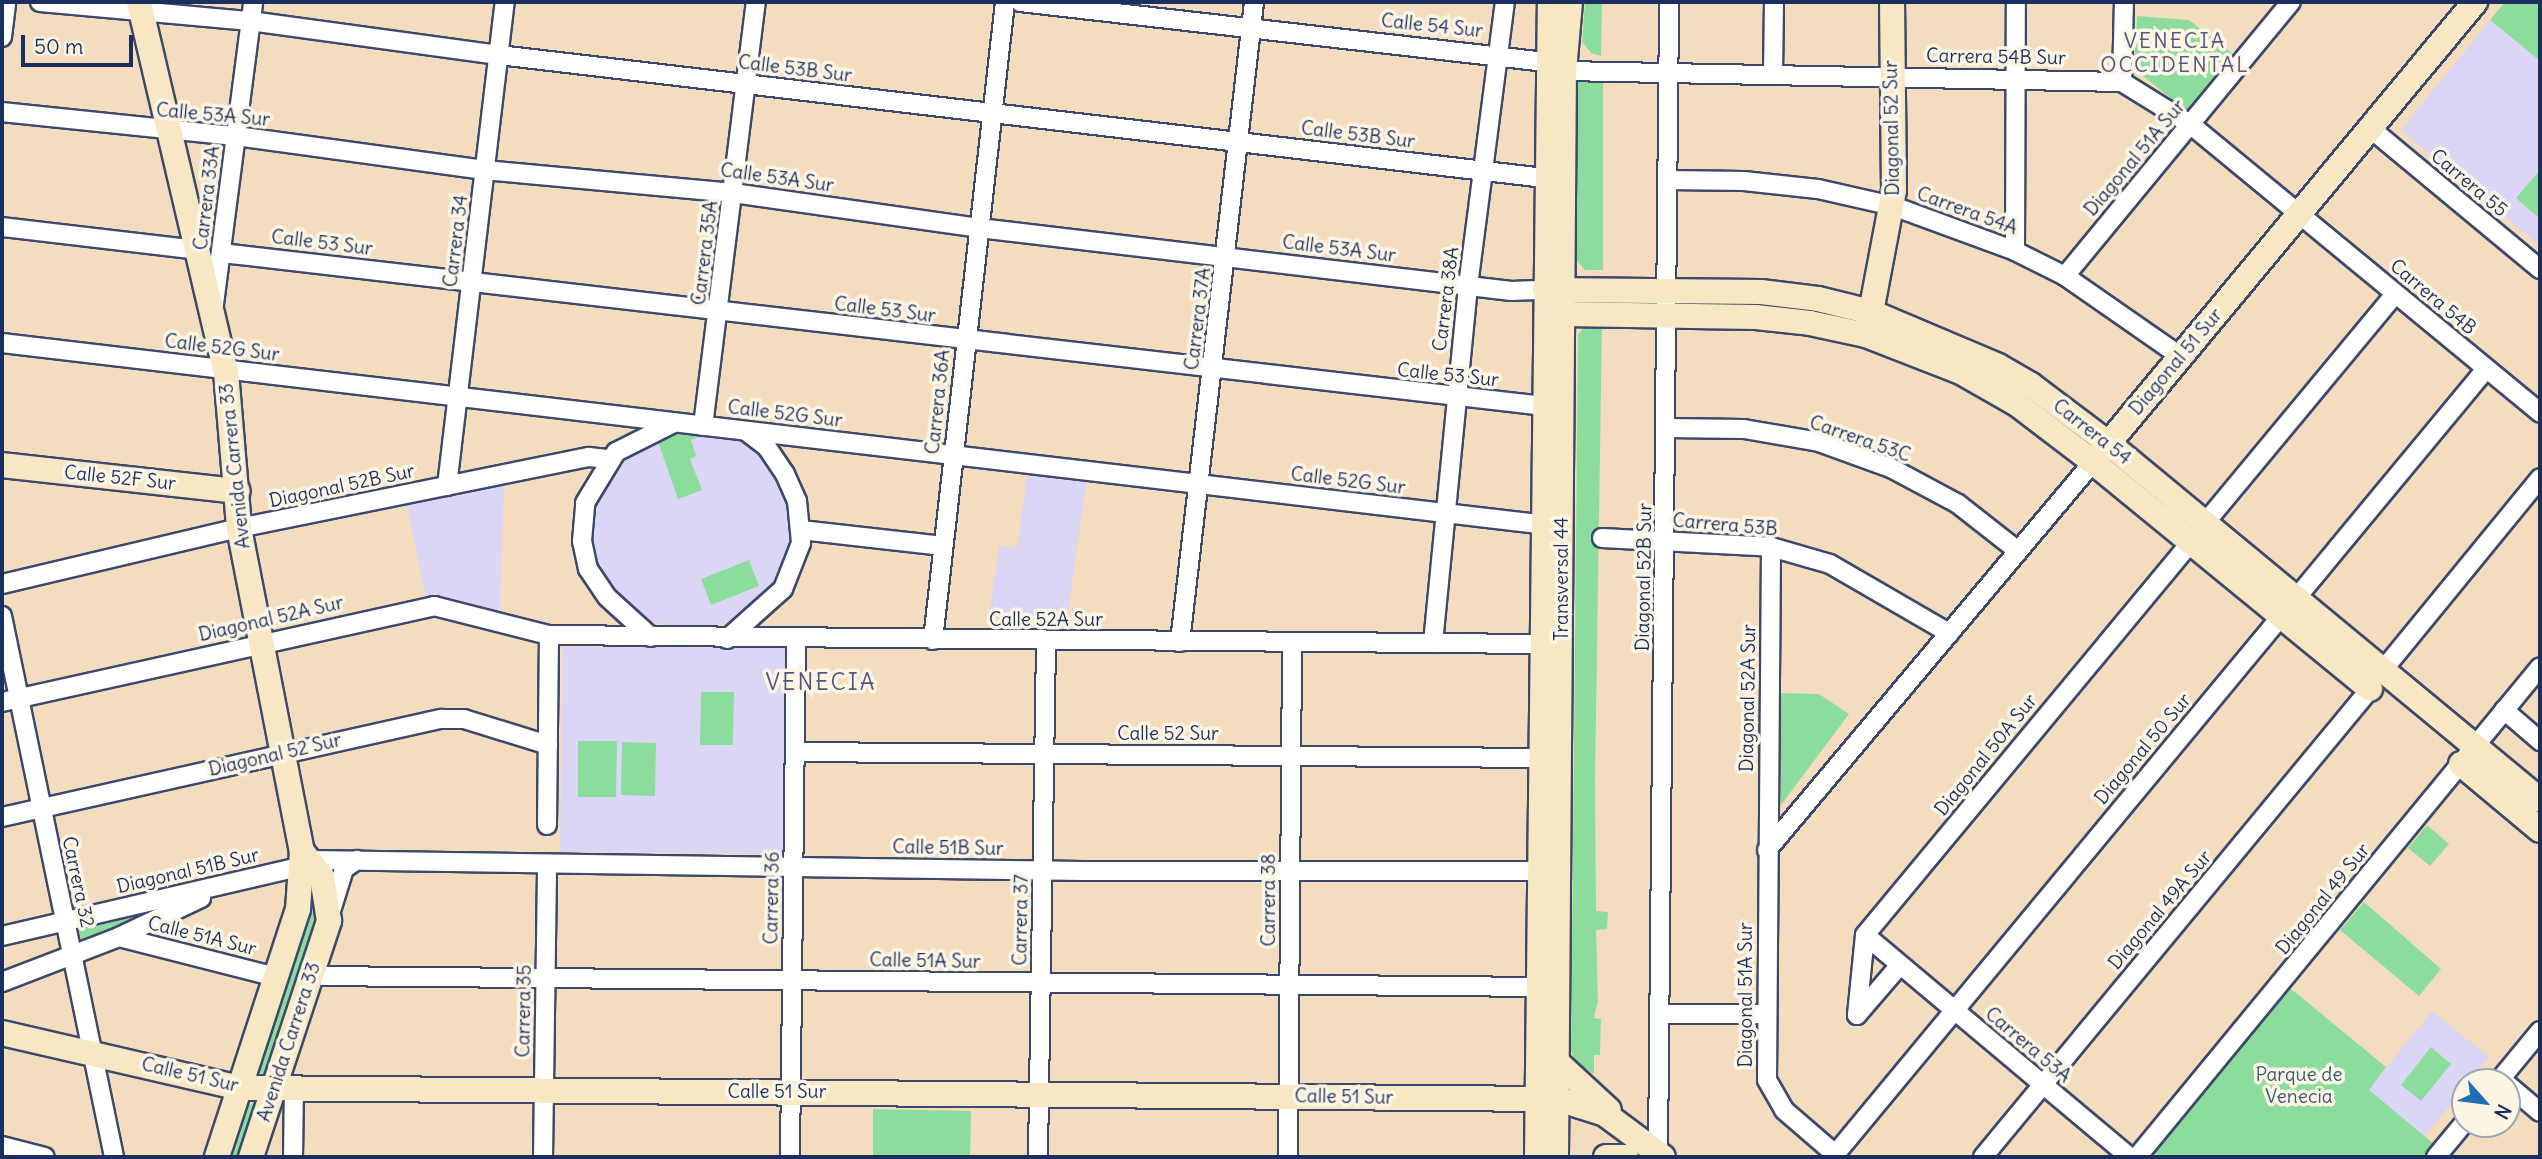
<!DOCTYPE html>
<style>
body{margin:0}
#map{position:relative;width:2542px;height:1159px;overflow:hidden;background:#f4ddbe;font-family:Delius,sans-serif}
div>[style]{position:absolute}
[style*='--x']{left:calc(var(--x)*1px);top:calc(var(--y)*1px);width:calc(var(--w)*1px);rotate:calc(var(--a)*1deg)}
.built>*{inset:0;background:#dcd6f6}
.round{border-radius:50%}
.green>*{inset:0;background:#8cdd9d}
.roads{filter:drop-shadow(2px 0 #3c496c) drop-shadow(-2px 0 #3c496c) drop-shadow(0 2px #3c496c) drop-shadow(0 -2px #3c496c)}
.street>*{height:18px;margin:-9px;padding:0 9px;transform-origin:9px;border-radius:9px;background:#fff}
.secondary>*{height:24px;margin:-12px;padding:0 12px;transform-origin:12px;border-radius:12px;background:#f7e8c3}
span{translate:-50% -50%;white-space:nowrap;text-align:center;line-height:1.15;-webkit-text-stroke:7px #fcf5e5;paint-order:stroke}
.street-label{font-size:19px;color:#1b2f5e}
.park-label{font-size:19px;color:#375a6e}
.neighbourhood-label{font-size:21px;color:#565681;letter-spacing:2px}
.quarter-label{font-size:23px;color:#565681;letter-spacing:2px}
.frame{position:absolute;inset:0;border:4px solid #1b2f5e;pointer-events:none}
.north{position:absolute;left:2451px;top:1068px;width:70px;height:70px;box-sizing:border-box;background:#fcf5e5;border:2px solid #a2a6af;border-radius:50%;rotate:118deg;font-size:19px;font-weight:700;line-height:28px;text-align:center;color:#1b2f5e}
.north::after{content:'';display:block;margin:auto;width:24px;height:32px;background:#1f6fb2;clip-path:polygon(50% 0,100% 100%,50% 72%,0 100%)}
.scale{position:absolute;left:21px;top:35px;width:112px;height:32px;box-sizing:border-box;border:4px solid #1b2f5e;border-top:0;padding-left:9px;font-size:21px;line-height:24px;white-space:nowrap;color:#1b2f5e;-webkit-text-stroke:5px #fcf5e5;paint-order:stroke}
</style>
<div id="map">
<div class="built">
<div style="clip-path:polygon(2490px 20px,2540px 61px,2540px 246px,2401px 130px)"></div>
<div class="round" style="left:592px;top:429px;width:200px;height:200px"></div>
<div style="clip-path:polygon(1028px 469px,1087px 477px,1066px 627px,989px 617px,999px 546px,1017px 548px)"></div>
<div style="clip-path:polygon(504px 481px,500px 613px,425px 595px,406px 499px)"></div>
<div style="clip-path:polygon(563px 647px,788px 648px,785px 854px,560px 852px)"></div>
<div style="clip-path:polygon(2432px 1011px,2489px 1057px,2425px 1136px,2368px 1090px)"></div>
</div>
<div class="green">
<div style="clip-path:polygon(1585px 2px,1602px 2px,1601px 56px,1591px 53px,1582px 42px)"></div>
<div style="clip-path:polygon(2505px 2px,2540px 2px,2540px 61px,2490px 20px)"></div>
<div style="clip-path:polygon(2137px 16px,2189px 20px,2232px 53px,2187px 111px,2134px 69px)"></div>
<div style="clip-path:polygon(1576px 77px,1603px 78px,1603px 270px,1585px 270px,1577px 261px)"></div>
<div style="clip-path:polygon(2540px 170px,2540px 219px,2516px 198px)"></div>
<div style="clip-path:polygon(1588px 323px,1602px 323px,1595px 781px,1596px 911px,1608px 912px,1607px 929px,1596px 930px,1598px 1001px,1594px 1018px,1601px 1019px,1600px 1055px,1594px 1055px,1594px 1074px,1576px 1062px,1571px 1051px,1578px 334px)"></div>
<div style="clip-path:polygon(677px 427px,701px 431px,702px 436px,691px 440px,696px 456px,690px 459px,702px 490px,678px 499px,655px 433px)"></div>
<div style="clip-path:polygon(749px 560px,759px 586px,711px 605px,701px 579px)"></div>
<div style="clip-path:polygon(701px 692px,734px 692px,733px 745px,700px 745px)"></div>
<div style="clip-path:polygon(1780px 693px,1819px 694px,1849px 714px,1781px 805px)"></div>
<div style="clip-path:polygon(578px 741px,617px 741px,616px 797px,578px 797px)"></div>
<div style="clip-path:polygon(622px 742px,656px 743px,655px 796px,621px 795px)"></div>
<div style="clip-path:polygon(2427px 825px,2449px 844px,2430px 866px,2408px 848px)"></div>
<div style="clip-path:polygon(200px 897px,82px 945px,78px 925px)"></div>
<div style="clip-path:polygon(2364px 902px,2441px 969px,2419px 996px,2340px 930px)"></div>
<div style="clip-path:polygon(317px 906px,321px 909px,269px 1076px,255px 1071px,310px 908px)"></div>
<div style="clip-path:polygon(2290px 988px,2386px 1067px,2369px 1090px,2434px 1144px,2423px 1157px,2160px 1157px,2154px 1152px)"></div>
<div style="clip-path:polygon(2431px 1047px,2451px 1064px,2421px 1101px,2401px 1085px)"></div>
<div style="clip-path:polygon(259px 1100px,241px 1157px,228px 1157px,242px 1109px)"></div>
<div style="clip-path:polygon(873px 1109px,971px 1111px,970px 1157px,873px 1157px)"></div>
</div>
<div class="roads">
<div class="street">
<div style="--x:40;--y:2;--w:211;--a:5.2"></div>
<div style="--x:250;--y:21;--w:251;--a:7.8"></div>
<div style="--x:499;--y:55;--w:1053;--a:6.71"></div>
<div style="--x:1020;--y:2;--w:529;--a:6.51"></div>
<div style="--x:2;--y:37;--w:35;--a:-83"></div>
<div style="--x:1564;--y:71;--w:558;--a:1.13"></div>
<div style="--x:2122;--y:82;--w:80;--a:31.7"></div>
<div style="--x:2190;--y:124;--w:454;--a:39.5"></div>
<div style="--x:1773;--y:74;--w:72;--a:-89.2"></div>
<div style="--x:2122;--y:82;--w:80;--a:-88.6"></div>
<div style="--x:2;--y:112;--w:235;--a:5.9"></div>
<div style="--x:236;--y:136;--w:251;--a:7.8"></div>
<div style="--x:485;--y:170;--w:249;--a:5.3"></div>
<div style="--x:733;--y:193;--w:248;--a:8.1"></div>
<div style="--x:979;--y:228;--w:536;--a:6.75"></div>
<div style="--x:1511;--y:291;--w:34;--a:-2"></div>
<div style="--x:2370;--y:128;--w:221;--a:39.7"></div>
<div style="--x:1669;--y:180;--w:75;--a:0.8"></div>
<div style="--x:1744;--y:181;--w:74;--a:6.2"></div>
<div style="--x:1818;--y:189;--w:77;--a:12.8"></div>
<div style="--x:1893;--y:206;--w:130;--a:20.2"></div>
<div style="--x:2015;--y:251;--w:56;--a:26.6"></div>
<div style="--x:2065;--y:276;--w:140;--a:34.8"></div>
<div style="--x:2;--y:227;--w:196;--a:6.7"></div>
<div style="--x:2015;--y:251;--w:249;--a:-89.8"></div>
<div style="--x:222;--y:253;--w:1331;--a:6.6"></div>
<div style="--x:2065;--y:276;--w:355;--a:-50.5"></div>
<div style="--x:214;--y:304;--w:305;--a:-82.6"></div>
<div style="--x:2;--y:343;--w:1564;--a:6.72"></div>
<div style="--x:703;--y:426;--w:427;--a:-82.9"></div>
<div style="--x:1667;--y:428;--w:77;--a:0.7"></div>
<div style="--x:1744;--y:429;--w:76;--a:9.8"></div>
<div style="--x:1819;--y:442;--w:77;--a:19.9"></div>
<div style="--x:1891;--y:468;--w:76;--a:28.2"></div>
<div style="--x:1958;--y:504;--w:76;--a:38.1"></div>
<div style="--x:447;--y:486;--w:487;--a:-83.2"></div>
<div style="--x:2205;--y:523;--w:298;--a:-50.3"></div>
<div style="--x:801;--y:530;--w:143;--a:6.4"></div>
<div style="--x:1602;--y:538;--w:169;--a:3"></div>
<div style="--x:1771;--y:547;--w:61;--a:16.1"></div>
<div style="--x:1830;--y:564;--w:138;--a:30.1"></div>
<div style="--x:1771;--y:547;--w:533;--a:90.43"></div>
<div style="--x:1767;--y:1080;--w:34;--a:60"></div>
<div style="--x:1784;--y:1110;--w:67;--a:40.8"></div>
<div style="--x:2;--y:584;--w:244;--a:-13.3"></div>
<div style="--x:239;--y:528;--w:357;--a:-11.5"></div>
<div style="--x:589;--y:457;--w:20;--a:6"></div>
<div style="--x:2;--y:616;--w:552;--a:78.3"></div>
<div style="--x:651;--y:637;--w:59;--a:-137.7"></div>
<div style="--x:607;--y:597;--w:34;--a:-124"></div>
<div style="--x:588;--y:569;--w:29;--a:-102"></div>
<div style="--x:582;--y:541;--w:38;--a:-85"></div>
<div style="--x:585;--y:503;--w:60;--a:-58.7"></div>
<div style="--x:616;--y:452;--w:63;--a:-26.6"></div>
<div style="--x:727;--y:639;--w:75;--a:-41.8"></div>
<div style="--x:783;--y:589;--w:49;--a:-68.6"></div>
<div style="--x:801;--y:543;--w:42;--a:-95.4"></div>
<div style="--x:797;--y:501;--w:30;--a:-114"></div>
<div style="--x:785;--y:474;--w:32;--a:-124"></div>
<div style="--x:767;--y:447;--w:26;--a:-143"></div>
<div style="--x:933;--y:640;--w:642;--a:-83.56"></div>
<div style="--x:1180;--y:642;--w:644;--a:-83.4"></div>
<div style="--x:1433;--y:643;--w:359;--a:-84.4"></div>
<div style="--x:1468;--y:286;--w:286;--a:-82.6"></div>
<div style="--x:2383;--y:670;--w:248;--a:-50.7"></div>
<div style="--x:2;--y:702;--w:443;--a:-12.5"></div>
<div style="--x:434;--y:606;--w:119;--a:14.2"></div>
<div style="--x:549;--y:635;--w:993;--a:0.52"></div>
<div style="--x:2504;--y:710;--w:48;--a:40.7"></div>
<div style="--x:795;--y:752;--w:746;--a:0.46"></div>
<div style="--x:2;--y:817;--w:450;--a:-12.6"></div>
<div style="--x:441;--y:719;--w:23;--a:0"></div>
<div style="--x:464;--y:719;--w:88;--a:17.2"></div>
<div style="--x:547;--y:825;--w:190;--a:-89.4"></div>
<div style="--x:1767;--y:850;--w:507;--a:-49.96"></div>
<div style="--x:311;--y:860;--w:772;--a:0.82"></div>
<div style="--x:1083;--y:871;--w:456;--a:0"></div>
<div style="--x:330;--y:914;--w:47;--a:-72.7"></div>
<div style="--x:344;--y:869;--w:16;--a:-35"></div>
<div style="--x:1865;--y:935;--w:346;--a:40"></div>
<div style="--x:2;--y:936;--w:308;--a:-13.1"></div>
<div style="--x:119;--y:937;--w:162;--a:14.3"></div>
<div style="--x:310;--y:976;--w:1228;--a:0.51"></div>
<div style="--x:2;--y:982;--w:125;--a:-21"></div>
<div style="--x:119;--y:937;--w:91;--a:-25.4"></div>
<div style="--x:1660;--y:1014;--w:105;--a:0"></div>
<div style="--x:1857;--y:1015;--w:80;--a:-84.3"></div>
<div style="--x:1865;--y:935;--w:511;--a:-50.32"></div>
<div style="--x:1857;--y:1015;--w:66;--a:-49.3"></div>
<div style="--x:2498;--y:1082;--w:66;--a:-50.5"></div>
<div style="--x:2507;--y:1084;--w:43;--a:40.3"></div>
<div style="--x:2;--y:1146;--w:44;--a:14.3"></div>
<div style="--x:1658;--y:1153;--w:1151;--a:-89.45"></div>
<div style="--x:293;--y:1157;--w:69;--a:-89.2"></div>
<div style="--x:543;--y:1157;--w:292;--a:-89.2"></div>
<div style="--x:790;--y:1157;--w:517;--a:-89.34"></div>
<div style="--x:1038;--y:1157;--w:516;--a:-89.11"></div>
<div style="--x:1288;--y:1157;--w:515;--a:-89.55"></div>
<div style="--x:1833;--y:1157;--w:1023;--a:-50.35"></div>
<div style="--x:1983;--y:1157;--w:607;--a:-50.41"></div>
<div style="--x:2137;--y:1157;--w:634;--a:-50.56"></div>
<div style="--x:2436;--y:1157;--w:45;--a:-50.4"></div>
</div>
<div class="secondary">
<div style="--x:139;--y:2;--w:380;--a:76.8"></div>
<div style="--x:226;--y:372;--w:157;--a:85.2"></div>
<div style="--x:239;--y:528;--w:329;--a:79"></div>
<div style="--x:302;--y:851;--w:58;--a:93.9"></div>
<div style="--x:298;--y:909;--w:261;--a:108.1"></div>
<div style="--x:1545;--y:290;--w:216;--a:0.5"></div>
<div style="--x:1761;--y:292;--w:57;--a:7"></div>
<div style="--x:1818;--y:299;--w:55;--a:13.8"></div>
<div style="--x:1871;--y:312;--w:138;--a:23"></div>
<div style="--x:1998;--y:366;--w:38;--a:30"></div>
<div style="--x:2031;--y:385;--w:96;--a:37"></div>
<div style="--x:2108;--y:443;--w:560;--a:39.57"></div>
<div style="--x:1549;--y:307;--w:17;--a:25"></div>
<div style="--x:1564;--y:314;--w:192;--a:0.9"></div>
<div style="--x:1756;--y:317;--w:54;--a:6.3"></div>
<div style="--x:1810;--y:323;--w:57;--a:12.1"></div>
<div style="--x:1866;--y:335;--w:102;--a:21.3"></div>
<div style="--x:1961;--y:372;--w:64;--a:29.7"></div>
<div style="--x:2017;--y:404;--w:96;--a:37.3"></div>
<div style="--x:2093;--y:462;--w:358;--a:39.3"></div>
<div style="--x:1868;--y:328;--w:140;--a:-79.3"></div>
<div style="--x:1894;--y:190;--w:188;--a:-90.6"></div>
<div style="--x:2098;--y:456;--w:590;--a:-50.29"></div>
<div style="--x:2;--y:465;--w:237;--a:6.3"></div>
<div style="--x:2461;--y:764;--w:103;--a:39.9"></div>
<div style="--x:2;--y:1033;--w:244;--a:13"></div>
<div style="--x:240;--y:1088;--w:1318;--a:0.48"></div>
<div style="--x:1558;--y:1099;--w:49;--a:17.7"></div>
<div style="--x:1605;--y:1114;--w:72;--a:36.6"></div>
<div style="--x:1558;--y:1063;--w:69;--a:42.7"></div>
<div style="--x:251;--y:1157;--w:249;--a:-71.7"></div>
<div style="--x:329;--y:921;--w:45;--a:-99"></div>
<div style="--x:322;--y:877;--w:33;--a:-128"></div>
<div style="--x:1537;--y:1157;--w:1155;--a:-89.36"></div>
<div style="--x:1556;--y:1157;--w:1086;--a:-89.58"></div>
<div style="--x:1564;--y:71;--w:69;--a:-85"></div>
<div style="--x:1606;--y:1157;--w:20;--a:0"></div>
</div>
</div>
<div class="street-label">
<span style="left:1432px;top:26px;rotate:6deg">Calle 54 Sur</span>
<span style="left:1996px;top:57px;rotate:1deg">Carrera 54B Sur</span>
<span style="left:795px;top:69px;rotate:7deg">Calle 53B Sur</span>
<span style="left:213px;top:115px;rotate:5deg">Calle 53A Sur</span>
<span style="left:1892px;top:128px;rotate:-91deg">Diagonal 52 Sur</span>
<span style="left:1358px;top:135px;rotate:7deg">Calle 53B Sur</span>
<span style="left:2135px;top:158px;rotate:-50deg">Diagonal 51A Sur</span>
<span style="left:777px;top:178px;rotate:8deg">Calle 53A Sur</span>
<span style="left:2469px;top:183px;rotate:40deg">Carrera 55</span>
<span style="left:207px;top:198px;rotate:-83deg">Carrera 33A</span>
<span style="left:1967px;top:211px;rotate:20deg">Carrera 54A</span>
<span style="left:456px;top:241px;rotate:-83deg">Carrera 34</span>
<span style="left:322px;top:243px;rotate:7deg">Calle 53 Sur</span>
<span style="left:1339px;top:249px;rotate:7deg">Calle 53A Sur</span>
<span style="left:705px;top:253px;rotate:-83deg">Carrera 35A</span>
<span style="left:2433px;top:297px;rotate:40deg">Carrera 54B</span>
<span style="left:1446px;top:299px;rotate:-83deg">Carrera 38A</span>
<span style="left:885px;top:310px;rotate:7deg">Calle 53 Sur</span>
<span style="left:1198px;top:319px;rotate:-83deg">Carrera 37A</span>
<span style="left:222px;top:348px;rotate:7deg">Calle 52G Sur</span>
<span style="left:2176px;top:362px;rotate:-50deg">Diagonal 51 Sur</span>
<span style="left:1448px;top:375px;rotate:6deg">Calle 53 Sur</span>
<span style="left:938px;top:402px;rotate:-84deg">Carrera 36A</span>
<span style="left:785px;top:414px;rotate:7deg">Calle 52G Sur</span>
<span style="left:2092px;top:432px;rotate:38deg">Carrera 54</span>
<span style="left:1860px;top:439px;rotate:19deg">Carrera 53C</span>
<span style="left:235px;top:466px;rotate:-96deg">Avenida Carrera 33</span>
<span style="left:120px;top:478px;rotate:6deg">Calle 52F Sur</span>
<span style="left:1348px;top:481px;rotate:7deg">Calle 52G Sur</span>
<span style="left:342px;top:486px;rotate:-12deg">Diagonal 52B Sur</span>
<span style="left:1725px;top:525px;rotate:5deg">Carrera 53B</span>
<span style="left:1644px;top:577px;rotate:-89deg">Diagonal 52B Sur</span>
<span style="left:1562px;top:579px;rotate:-90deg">Transversal 44</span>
<span style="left:271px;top:619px;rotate:-13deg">Diagonal 52A Sur</span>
<span style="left:1046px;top:620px">Calle 52A Sur</span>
<span style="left:1748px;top:698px;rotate:-89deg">Diagonal 52A Sur</span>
<span style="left:1168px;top:734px">Calle 52 Sur</span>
<span style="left:2143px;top:749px;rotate:-50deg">Diagonal 50 Sur</span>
<span style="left:275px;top:755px;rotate:-13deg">Diagonal 52 Sur</span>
<span style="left:1986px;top:755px;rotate:-51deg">Diagonal 50A Sur</span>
<span style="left:948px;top:848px;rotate:1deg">Calle 51B Sur</span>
<span style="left:188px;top:871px;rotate:-13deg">Diagonal 51B Sur</span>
<span style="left:78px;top:882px;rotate:78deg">Carrera 32</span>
<span style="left:772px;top:898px;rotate:-89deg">Carrera 36</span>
<span style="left:2323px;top:899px;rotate:-51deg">Diagonal 49 Sur</span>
<span style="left:1269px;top:900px;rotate:-90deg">Carrera 38</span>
<span style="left:2160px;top:910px;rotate:-50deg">Diagonal 49A Sur</span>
<span style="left:1021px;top:920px;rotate:-89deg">Carrera 37</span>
<span style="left:202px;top:936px;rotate:14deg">Calle 51A Sur</span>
<span style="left:925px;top:961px;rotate:1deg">Calle 51A Sur</span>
<span style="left:1746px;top:995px;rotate:-90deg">Diagonal 51A Sur</span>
<span style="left:524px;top:1011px;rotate:-89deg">Carrera 35</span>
<span style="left:289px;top:1042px;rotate:-72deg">Avenida Carrera 33</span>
<span style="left:2028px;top:1045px;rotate:40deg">Carrera 53A</span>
<span style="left:190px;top:1075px;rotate:13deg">Calle 51 Sur</span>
<span style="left:777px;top:1092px">Calle 51 Sur</span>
<span style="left:1344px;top:1097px;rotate:1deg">Calle 51 Sur</span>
</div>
<div class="park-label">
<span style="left:2299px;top:1086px">Parque de<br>Venecia</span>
</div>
<div class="neighbourhood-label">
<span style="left:2175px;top:53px">VENECIA<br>OCCIDENTAL</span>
</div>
<div class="quarter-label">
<span style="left:821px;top:682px">VENECIA</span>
</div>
<div class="frame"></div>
<div class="north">N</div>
<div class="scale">50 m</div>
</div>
